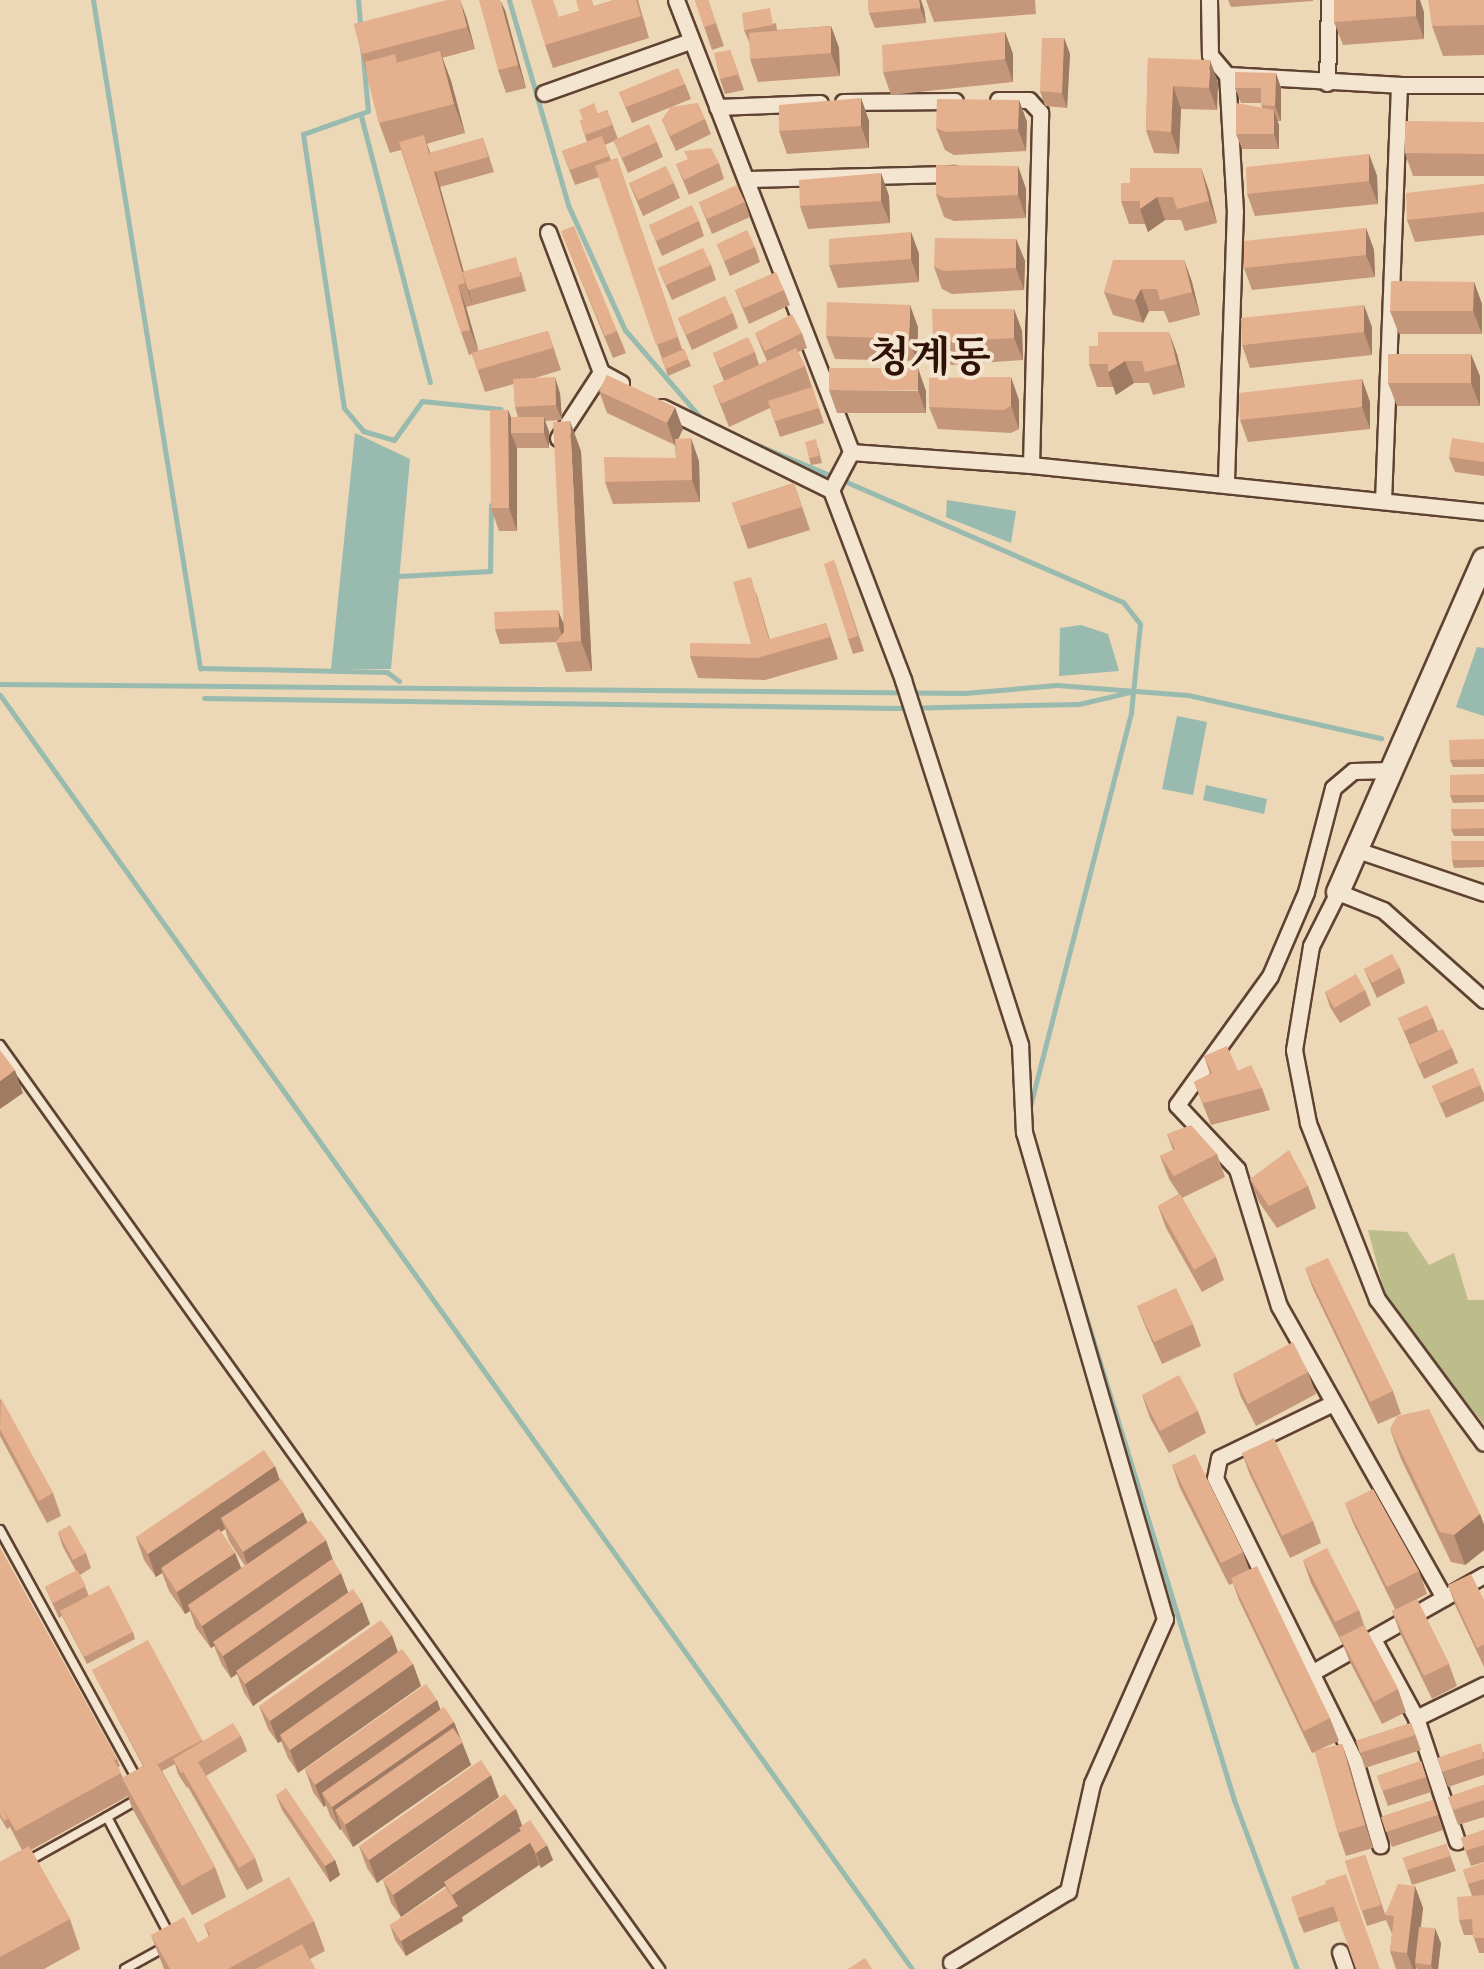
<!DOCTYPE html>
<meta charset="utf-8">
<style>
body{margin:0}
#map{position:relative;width:1484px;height:1969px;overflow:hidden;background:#ecd7b6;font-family:"Sorts Mill Goudy","Noto Serif KR",serif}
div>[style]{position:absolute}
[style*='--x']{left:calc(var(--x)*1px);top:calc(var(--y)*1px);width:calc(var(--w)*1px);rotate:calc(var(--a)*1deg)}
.green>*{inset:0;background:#bdbd8b}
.water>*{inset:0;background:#99baae}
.stream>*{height:5px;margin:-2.5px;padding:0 2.5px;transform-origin:2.5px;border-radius:2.5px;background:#99baae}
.roads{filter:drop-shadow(2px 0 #5f4232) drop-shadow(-2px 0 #5f4232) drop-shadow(0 2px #5f4232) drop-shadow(0 -2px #5f4232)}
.lane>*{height:8px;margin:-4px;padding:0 4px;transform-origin:4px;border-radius:4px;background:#f3e5d0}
.street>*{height:15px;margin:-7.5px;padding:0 7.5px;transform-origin:7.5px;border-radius:7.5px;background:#f3e5d0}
.secondary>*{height:22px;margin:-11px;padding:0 11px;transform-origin:11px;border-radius:11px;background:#f3e5d0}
.wall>*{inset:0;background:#c5977a}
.shaded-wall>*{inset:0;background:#a07b63}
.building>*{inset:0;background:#e5b08e}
span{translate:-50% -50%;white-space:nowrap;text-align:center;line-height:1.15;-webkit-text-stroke:8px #f3e5d0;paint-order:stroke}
.quarter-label{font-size:42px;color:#301106;font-weight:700}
</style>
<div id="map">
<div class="green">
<div style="clip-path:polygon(1368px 1230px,1407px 1232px,1429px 1265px,1454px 1253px,1468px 1300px,1484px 1300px,1484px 1424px,1387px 1302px)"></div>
</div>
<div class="water">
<div style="clip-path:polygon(355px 433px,410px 459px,391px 669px,331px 669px)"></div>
<div style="clip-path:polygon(947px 500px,1016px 511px,1011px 543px,946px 517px)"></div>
<div style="clip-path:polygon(1081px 625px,1108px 634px,1119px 671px,1059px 676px,1060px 628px)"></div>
<div style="clip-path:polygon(1477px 647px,1484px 648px,1484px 716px,1456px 707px)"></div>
<div style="clip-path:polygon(1177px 716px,1207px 722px,1193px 795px,1162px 789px)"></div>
<div style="clip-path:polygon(1206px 785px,1267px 799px,1264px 814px,1203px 800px)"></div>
</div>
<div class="stream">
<div style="--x:93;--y:0;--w:677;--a:80.9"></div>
<div style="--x:200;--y:668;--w:187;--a:1.2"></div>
<div style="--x:387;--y:672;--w:15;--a:37"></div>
<div style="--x:358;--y:0;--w:111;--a:84.9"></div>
<div style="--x:368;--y:111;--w:69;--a:160.5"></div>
<div style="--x:303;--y:134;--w:277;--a:81.5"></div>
<div style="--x:344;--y:408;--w:30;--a:50"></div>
<div style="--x:363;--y:431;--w:32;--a:16"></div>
<div style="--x:394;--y:440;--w:48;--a:-54.3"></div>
<div style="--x:422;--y:401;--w:79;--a:5.8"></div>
<div style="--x:509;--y:0;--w:213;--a:73.9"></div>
<div style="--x:568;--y:205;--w:137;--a:65.5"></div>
<div style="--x:625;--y:330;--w:115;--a:49.2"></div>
<div style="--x:361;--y:116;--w:275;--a:75.5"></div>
<div style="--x:736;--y:436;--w:104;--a:22.6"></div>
<div style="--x:842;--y:480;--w:306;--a:23.5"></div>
<div style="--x:1123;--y:602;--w:28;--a:52"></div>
<div style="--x:1140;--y:624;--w:89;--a:95.8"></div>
<div style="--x:1131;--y:713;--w:405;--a:104.4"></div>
<div style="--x:399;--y:576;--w:91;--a:-3.1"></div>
<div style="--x:490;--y:571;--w:66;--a:-89.1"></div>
<div style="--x:0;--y:684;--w:965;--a:0.53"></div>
<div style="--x:965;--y:693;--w:92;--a:-5"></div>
<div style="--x:1057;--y:685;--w:131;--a:4.4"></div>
<div style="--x:1188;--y:695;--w:198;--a:12.6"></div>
<div style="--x:0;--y:695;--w:1567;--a:54.4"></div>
<div style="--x:204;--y:698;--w:694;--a:0.83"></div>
<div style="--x:898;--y:708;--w:181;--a:-1.3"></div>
<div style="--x:1079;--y:704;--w:52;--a:-13.2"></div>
<div style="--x:1067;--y:1255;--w:570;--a:72.96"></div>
<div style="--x:1234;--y:1800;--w:180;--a:69.6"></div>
</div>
<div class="roads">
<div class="lane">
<div style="--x:0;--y:1045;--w:1136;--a:54.46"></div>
<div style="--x:0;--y:1530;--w:282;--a:61.2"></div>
<div style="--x:107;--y:1817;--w:36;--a:-30"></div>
<div style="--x:28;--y:1861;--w:90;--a:-29.1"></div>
<div style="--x:107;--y:1817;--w:130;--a:62.1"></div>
<div style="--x:125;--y:1969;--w:43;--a:-28.9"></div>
</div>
<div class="street">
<div style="--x:676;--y:0;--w:485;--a:68.8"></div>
<div style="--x:1209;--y:0;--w:55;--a:89"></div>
<div style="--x:1210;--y:55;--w:26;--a:50"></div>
<div style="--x:1227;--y:75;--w:172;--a:3.3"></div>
<div style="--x:1399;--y:85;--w:412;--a:92.2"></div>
<div style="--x:1327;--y:83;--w:83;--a:-88.6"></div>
<div style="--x:1399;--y:85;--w:85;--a:0"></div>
<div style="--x:544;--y:93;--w:155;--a:-19.6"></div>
<div style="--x:843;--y:102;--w:112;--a:-0.5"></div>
<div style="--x:717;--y:107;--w:103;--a:-2.2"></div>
<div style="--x:746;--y:179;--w:206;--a:-1.4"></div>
<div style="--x:548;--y:232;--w:150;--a:69.3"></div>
<div style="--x:662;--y:407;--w:188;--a:26.2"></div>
<div style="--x:831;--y:490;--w:43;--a:-62.2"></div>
<div style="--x:558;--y:438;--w:79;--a:-56.9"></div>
<div style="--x:601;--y:372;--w:23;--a:29"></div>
<div style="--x:851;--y:452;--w:180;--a:4.1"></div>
<div style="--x:1031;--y:465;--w:353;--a:-88.5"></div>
<div style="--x:1040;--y:112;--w:16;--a:-133"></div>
<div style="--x:1029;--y:100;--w:31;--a:180"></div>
<div style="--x:1031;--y:465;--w:455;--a:5.9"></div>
<div style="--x:1226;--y:480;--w:268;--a:-88.1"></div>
<div style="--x:1235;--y:212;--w:137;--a:-93.3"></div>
<div style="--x:831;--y:490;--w:203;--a:69.2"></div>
<div style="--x:903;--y:680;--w:383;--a:72.2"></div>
<div style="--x:1020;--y:1045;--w:87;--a:87.4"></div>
<div style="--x:1024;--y:1132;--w:507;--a:73.85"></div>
<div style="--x:1165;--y:1619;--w:180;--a:113.9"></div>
<div style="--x:1092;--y:1784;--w:110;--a:102.6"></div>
<div style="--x:1068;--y:1891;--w:137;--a:148.7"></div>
<div style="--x:1393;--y:770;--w:40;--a:178.6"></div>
<div style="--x:1353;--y:771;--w:26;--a:140"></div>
<div style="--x:1333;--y:788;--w:107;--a:104.6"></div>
<div style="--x:1306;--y:892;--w:91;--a:113.2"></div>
<div style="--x:1270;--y:976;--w:159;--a:125.8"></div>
<div style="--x:1177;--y:1105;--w:88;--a:46.8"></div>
<div style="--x:1237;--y:1169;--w:143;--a:73"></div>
<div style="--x:1279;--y:1306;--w:335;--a:60.5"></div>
<div style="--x:1360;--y:851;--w:131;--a:18.7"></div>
<div style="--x:1484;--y:1000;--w:135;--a:-138.3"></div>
<div style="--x:1383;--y:910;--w:48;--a:-158.2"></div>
<div style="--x:1338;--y:892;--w:60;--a:116.6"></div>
<div style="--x:1311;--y:946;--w:105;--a:99.3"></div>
<div style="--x:1294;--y:1050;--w:74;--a:79.1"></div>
<div style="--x:1308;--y:1123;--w:189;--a:68.6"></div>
<div style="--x:1377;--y:1299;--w:179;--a:53.4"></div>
<div style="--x:1329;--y:1405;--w:122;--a:154.3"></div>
<div style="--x:1219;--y:1458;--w:20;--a:101"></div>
<div style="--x:1215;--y:1478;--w:316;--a:63.7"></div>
<div style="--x:1355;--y:1761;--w:88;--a:73.4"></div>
<div style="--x:1373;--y:1639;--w:90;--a:61.4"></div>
<div style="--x:1416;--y:1718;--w:130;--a:71.6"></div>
<div style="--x:1313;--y:1672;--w:197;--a:-29.6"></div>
<div style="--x:1416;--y:1718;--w:76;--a:-25.9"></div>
<div style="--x:1340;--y:1952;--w:18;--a:71"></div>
</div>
<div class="secondary">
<div style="--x:1338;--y:892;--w:363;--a:-66.3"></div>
</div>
</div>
<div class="wall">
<div style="clip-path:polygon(460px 0,475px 49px,442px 58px,451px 81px,465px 133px,426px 144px,430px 153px,483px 138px,494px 172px,440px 187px,464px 272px,521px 272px,526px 291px,466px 307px,478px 351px,548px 331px,561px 370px,532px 379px,560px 393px,562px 420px,545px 421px,549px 432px,549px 448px,517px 448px,517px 531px,499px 531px,491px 508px,508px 410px,511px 417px,518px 417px,515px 407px,514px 384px,485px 392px,472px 354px,469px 355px,461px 332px,401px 150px,390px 153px,379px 123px,354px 24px)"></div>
<div style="clip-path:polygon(614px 0,638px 0,649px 38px,553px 68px,545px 45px,560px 17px)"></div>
<div style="clip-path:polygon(695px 0,708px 0,724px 46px,712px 50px)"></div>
<div style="clip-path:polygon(868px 0,924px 9px,926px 23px,875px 28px,869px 13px)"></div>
<div style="clip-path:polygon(926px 0,1035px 0,1036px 14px,934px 22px)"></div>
<div style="clip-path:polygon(1228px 0,1313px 0,1313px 1px,1231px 7px)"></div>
<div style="clip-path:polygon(1484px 0,1484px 55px,1443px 56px,1432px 26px)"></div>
<div style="clip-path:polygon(505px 10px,526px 88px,506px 93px,498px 70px)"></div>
<div style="clip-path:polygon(1424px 12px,1424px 39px,1343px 45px,1334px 22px)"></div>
<div style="clip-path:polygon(776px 23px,777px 30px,831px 26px,839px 48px,840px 76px,758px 82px,750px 59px,750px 44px,744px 30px)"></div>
<div style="clip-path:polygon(1005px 32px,1013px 54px,1013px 82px,891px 95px,883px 72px)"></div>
<div style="clip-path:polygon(1064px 38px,1070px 54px,1067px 108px,1045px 106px,1040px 91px)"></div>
<div style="clip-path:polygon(730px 50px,744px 90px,725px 94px,720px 79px)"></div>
<div style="clip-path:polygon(1148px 58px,1218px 82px,1217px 110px,1181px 109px,1179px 154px,1154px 153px,1146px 130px)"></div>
<div style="clip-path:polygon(1276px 73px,1281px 88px,1281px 121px,1277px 121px,1279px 125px,1279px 149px,1242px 149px,1236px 134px,1262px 108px,1261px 103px,1241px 103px,1235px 88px)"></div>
<div style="clip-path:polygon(685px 84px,691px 99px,671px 107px,705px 119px,711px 134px,676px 151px,662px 120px,671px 107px,632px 123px,619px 92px)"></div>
<div style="clip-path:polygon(861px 98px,869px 121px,869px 148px,787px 154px,779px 131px)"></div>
<div style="clip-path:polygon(1019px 100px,1027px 122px,1026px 151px,954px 155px,945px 150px,936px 128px)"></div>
<div style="clip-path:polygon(607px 110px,618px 139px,657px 142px,663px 157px,628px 173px,614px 141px,605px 145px,611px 160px,617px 158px,682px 349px,684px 349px,691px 366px,668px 376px,599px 177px,575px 185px,562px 151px,587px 142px,580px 121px)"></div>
<div style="clip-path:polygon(1484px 122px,1484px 176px,1413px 176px,1405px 153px)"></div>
<div style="clip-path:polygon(1369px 154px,1377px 176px,1378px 204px,1255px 216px,1247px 194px)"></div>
<div style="clip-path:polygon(719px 163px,724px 179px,689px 195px,676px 164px)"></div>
<div style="clip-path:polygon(1018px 166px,1026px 189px,1026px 218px,954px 221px,944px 217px,936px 194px)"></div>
<div style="clip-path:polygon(1201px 168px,1209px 191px,1217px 223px,1185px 231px,1181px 220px,1165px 220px,1148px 232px,1145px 224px,1129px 224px,1121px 201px,1130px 183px)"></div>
<div style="clip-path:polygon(881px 173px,889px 196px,890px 223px,808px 229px,800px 206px)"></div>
<div style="clip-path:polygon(629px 183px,674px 183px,680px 198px,643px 216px)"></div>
<div style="clip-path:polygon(1484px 184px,1484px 235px,1415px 242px,1407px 220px)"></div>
<div style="clip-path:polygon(699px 202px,745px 202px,750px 217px,712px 234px)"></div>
<div style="clip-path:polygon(699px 221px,704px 236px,662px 256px,649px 225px)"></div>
<div style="clip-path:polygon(1366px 228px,1374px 250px,1375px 277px,1252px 290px,1244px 268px)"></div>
<div style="clip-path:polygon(561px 231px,617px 331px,626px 353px,613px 358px)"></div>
<div style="clip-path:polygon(911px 232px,919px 254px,919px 282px,838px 288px,829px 265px)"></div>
<div style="clip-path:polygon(1016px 239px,1025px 261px,1024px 290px,952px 294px,942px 289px,934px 267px)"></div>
<div style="clip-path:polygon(717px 244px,755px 247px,760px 262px,730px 276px)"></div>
<div style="clip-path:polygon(1184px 260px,1192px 282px,1200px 315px,1169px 323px,1164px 311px,1149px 311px,1143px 323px,1113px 315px,1104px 292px)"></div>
<div style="clip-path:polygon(711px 265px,716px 280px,672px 300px,658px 268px)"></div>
<div style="clip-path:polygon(1474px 282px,1482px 304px,1482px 334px,1399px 334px,1390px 311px)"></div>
<div style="clip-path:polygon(735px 290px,784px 290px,790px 305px,749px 324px)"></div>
<div style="clip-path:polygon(1014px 309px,1022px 331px,1023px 360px,950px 365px,941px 361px,933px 338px)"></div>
<div style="clip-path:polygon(733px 313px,738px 328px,692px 350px,678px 318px)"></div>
<div style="clip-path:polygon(918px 327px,917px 361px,835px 359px,826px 336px)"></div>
<div style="clip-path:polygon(1372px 327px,1372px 355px,1250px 368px,1242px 345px)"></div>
<div style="clip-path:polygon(755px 333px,802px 333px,807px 348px,798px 352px,805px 366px,824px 423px,780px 437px,770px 408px,729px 427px,713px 386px,724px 381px,713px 353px,755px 352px,759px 365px,767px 361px)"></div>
<div style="clip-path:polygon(1177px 354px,1185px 387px,1153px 395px,1149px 383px,1134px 383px,1116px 395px,1114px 387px,1097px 387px,1089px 364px)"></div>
<div style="clip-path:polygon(1480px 376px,1480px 406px,1397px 406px,1388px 383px)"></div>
<div style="clip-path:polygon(1362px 379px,1370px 402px,1370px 429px,1248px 442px,1240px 420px)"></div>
<div style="clip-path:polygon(829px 390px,926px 391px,926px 413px,837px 413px)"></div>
<div style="clip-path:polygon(599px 391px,683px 429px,678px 439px,699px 461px,700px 502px,613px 504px,605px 482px,676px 458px,675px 445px,607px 413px)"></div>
<div style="clip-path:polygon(1019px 400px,1019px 429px,1011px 433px,938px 429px,929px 407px)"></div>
<div style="clip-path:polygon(1484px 443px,1484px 476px,1455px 472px,1449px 457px)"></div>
<div style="clip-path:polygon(818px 447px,822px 463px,811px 465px,809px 458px)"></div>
<div style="clip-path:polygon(581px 451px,592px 671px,566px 672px,556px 642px,500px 644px,495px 629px,563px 623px)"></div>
<div style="clip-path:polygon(794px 483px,810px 530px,748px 549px,732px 503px)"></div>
<div style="clip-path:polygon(834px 560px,864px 651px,853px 654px,848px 639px)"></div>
<div style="clip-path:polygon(756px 592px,770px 640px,826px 623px,838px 659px,765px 680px,698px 678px,690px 656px,751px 644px)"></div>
<div style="clip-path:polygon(1484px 739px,1484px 767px,1453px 767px,1450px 760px)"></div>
<div style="clip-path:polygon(1484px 774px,1484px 802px,1453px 803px,1450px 795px)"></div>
<div style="clip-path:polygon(1484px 809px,1484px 836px,1454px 836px,1451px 829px)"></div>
<div style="clip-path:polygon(1484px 841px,1484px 867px,1454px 868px,1452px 860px)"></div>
<div style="clip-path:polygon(1400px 968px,1405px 983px,1377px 998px,1364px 969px)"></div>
<div style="clip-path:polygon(1365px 990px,1371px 1005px,1340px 1023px,1330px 1007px,1325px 992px)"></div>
<div style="clip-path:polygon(1398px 1018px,1433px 1018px,1438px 1031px,1452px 1048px,1458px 1063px,1424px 1079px)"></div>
<div style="clip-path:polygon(1204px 1056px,1238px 1071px,1262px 1088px,1270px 1110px,1211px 1125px,1194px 1082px,1210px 1074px)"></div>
<div style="clip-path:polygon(1473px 1068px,1484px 1094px,1484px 1101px,1446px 1118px,1432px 1086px)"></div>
<div style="clip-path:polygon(1167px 1134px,1217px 1154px,1225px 1177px,1182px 1198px,1216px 1257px,1224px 1280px,1202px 1292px,1166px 1228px,1158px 1206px,1179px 1194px,1169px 1179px,1160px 1156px,1173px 1150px)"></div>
<div style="clip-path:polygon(1250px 1179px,1308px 1186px,1316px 1208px,1277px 1228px,1259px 1202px)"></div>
<div style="clip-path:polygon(1305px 1268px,1393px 1391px,1401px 1414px,1378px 1424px,1314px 1291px)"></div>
<div style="clip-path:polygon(1137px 1306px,1193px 1324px,1201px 1346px,1162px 1364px,1146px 1328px)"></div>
<div style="clip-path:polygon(1308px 1372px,1316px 1394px,1256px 1426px,1241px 1397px,1233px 1374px)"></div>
<div style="clip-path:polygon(1142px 1395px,1198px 1411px,1206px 1433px,1169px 1453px,1150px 1418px)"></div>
<div style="clip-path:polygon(0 1399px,53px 1493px,61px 1516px,47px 1523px,0 1436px)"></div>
<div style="clip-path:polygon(1390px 1429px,1480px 1514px,1484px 1525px,1484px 1550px,1465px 1565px,1451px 1562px,1401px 1459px)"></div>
<div style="clip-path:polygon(1242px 1453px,1313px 1521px,1321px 1543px,1290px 1558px,1250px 1475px)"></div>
<div style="clip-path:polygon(1172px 1465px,1243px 1552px,1249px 1569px,1330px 1718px,1339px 1741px,1318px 1750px,1342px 1744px,1350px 1767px,1373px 1848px,1346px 1856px,1338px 1833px,1315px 1752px,1312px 1753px,1239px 1600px,1233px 1583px,1229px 1585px,1180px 1488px)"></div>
<div style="clip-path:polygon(evenodd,280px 1479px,334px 1562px,348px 1592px,370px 1624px,253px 1706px,244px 1693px,237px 1674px,231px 1678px,222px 1665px,214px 1646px,211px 1648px,196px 1628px,190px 1611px,185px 1614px,169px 1591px,162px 1573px,156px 1577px,144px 1560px,136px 1537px,280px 1479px,225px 1529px,229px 1541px,245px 1566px,241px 1568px,235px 1553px,221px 1532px,225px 1529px)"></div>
<div style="clip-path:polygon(1345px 1503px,1419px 1571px,1427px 1594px,1417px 1599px,1449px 1664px,1457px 1686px,1432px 1699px,1400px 1633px,1392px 1611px,1395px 1609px,1354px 1525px)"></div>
<div style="clip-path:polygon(58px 1532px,86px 1553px,91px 1568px,80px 1575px,89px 1596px,133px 1632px,135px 1639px,87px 1664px,62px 1616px,59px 1618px,45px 1587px,76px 1571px,63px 1547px)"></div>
<div style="clip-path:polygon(0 1548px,117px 1759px,120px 1766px,118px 1767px,123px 1778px,143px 1766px,92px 1670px,203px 1741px,241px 1736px,247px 1751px,206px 1776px,255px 1858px,263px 1881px,247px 1890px,188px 1787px,187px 1788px,178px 1774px,175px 1764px,162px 1771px,215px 1867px,226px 1897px,192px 1915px,132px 1808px,128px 1796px,31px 1850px,70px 1919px,80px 1949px,44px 1969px,0 1969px,0 1862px,22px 1850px,10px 1827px,7px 1829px,0 1817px)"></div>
<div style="clip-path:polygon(1303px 1560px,1359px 1610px,1364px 1625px,1398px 1689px,1406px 1712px,1382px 1724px,1349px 1660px,1343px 1645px,1311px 1583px)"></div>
<div style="clip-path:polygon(1448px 1585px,1484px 1600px,1484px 1667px,1456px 1607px)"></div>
<div style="clip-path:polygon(398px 1652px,413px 1664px,421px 1686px,298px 1773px,288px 1758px,281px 1741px,278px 1743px,268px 1729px,259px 1706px)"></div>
<div style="clip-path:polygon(437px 1700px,440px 1710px,454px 1722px,471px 1765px,353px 1847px,341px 1829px,340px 1830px,330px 1816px,326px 1805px,324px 1807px,313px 1792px,305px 1769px)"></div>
<div style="clip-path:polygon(1411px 1723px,1421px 1750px,1365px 1768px,1356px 1741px)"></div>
<div style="clip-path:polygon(1484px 1752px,1484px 1775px,1448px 1787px,1437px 1758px)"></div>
<div style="clip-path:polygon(1421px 1761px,1431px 1792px,1388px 1806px,1377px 1776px)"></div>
<div style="clip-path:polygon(1484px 1785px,1484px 1817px,1458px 1825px,1448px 1797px)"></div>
<div style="clip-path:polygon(276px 1795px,335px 1860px,340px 1875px,330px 1882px,282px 1810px)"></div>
<div style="clip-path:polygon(499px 1797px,377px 1883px,367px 1868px,359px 1846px)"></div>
<div style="clip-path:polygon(1433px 1800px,1443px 1830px,1392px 1847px,1381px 1817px)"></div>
<div style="clip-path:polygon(516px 1809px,522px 1826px,553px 1860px,541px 1868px,539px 1865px,462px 1917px,463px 1921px,406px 1956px,395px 1940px,390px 1925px,447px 1890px,445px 1886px,401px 1917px,391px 1903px,383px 1880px)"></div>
<div style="clip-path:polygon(1484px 1830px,1484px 1862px,1471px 1866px,1461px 1838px)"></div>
<div style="clip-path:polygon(1446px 1844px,1456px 1871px,1412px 1885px,1403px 1858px)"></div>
<div style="clip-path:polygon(1365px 1855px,1385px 1914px,1415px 1886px,1423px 1908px,1421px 1927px,1441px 1943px,1438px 1969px,1417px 1969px,1416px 1967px,1416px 1969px,1396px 1969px,1390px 1951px,1392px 1934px,1386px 1920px,1367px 1926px,1345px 1861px)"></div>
<div style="clip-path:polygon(1484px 1863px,1484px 1953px,1479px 1953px,1473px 1935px,1464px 1935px,1459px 1920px,1472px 1896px,1463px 1870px)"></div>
<div style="clip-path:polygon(1326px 1884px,1339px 1921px,1304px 1933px,1298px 1918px)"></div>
<div style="clip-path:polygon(314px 1921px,325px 1951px,310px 1959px,315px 1969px,164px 1969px,151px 1935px,198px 1943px,209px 1937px,204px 1924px)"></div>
</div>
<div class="shaded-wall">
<div style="clip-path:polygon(460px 0,467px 19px,475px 49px,467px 27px)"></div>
<div style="clip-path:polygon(500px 0,505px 10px,526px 88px,518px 65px)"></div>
<div style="clip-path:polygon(919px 0,921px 0,924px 9px,926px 23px,920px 8px)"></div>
<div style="clip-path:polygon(1416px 0,1420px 0,1424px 12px,1424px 39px,1416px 16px)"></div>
<div style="clip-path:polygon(831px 26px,839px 48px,840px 76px,831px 53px)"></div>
<div style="clip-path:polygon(1005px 32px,1013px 54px,1013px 82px,1005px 59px)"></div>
<div style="clip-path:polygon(1064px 38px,1070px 54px,1067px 108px,1062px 93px)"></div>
<div style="clip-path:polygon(440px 51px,451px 81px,465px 133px,454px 104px)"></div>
<div style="clip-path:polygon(1210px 60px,1218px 82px,1217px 110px,1209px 88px)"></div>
<div style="clip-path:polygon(1276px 73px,1281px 88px,1281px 121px,1275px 106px)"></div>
<div style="clip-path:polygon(1173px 86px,1181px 109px,1179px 154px,1171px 132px)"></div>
<div style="clip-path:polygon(861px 98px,869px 121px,869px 148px,861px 126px)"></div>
<div style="clip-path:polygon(1019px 100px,1027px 122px,1026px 151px,1018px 129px)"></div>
<div style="clip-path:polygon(1274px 110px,1279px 125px,1279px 149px,1274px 134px)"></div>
<div style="clip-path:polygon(424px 135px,432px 158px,473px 306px,465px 283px)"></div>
<div style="clip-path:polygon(1369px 154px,1377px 176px,1378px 204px,1369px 181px)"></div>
<div style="clip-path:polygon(1018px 166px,1026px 189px,1026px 218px,1018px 195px)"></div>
<div style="clip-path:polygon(1201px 168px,1209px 191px,1217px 223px,1209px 201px)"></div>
<div style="clip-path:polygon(881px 173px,889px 196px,890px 223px,881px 201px)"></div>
<div style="clip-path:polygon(1157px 197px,1165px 220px,1148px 232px,1140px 209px)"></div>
<div style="clip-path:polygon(1366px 228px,1374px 250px,1375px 277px,1366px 255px)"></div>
<div style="clip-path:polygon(911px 232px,919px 254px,919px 282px,911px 259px)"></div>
<div style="clip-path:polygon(1016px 239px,1025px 261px,1024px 290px,1016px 268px)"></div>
<div style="clip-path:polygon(1184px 260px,1192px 282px,1200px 315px,1192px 292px)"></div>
<div style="clip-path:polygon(1474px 282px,1482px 304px,1482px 334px,1473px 311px)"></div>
<div style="clip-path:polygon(458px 285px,466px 307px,479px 352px,470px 330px)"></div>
<div style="clip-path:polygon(1141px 289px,1149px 311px,1143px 323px,1135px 300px)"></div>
<div style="clip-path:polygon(910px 305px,918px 327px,917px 361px,909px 339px)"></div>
<div style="clip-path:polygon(1364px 305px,1372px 327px,1372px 355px,1364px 332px)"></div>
<div style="clip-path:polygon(1014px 309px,1022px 331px,1023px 360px,1014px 338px)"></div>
<div style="clip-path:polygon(1169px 332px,1177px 354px,1185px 387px,1177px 364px)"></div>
<div style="clip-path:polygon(1471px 354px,1480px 376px,1480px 406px,1471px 383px)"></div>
<div style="clip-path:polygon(1125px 361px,1134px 383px,1116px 395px,1108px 372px)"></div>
<div style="clip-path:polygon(918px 368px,926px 391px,926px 413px,918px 390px)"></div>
<div style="clip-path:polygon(555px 377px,560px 393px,562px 420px,556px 405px)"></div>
<div style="clip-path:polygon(1011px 377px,1019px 400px,1019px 429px,1011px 406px)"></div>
<div style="clip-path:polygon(1362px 379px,1370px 402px,1370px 429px,1362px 407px)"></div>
<div style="clip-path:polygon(675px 407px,683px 429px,675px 446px,667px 423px)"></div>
<div style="clip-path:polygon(508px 410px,517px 432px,511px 433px,517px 448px,517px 531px,509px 508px)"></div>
<div style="clip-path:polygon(544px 417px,549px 432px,549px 448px,544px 433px)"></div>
<div style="clip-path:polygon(570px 421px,581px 451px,592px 671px,581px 641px)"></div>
<div style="clip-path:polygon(691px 438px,699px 461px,700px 502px,692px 480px)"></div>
<div style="clip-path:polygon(558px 610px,564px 625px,564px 642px,559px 627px)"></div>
<div style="clip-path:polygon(15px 1070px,23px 1093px,0 1109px,0 1081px)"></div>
<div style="clip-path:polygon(275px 1466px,283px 1489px,221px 1518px,225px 1529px,163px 1572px,161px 1568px,162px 1573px,156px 1577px,148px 1554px)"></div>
<div style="clip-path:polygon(303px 1512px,311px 1534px,251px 1574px,243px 1552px)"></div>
<div style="clip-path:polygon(1480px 1514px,1484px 1525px,1484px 1550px,1465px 1565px,1454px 1535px)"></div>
<div style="clip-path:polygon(326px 1540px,334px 1563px,211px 1648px,202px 1626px)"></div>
<div style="clip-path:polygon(235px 1553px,244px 1575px,188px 1605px,190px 1611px,185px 1614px,177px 1592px)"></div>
<div style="clip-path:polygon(341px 1573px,349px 1595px,231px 1678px,223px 1656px)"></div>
<div style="clip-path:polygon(362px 1602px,370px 1624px,253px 1706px,245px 1684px)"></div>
<div style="clip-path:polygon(392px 1635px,400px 1658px,280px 1735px,282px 1741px,278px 1743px,270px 1721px)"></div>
<div style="clip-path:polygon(413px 1664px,421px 1686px,298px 1773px,290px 1750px)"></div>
<div style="clip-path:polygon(437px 1700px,445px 1722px,322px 1793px,326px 1805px,324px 1807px,315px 1785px)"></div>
<div style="clip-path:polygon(454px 1722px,471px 1765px,353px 1847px,345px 1825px,335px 1810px,341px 1829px,340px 1830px,332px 1807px)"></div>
<div style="clip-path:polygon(1342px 1744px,1350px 1767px,1373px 1848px,1365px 1825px)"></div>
<div style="clip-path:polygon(491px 1775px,499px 1797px,377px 1883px,369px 1860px)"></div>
<div style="clip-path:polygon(516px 1809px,524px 1831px,401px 1917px,393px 1895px)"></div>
<div style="clip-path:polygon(531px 1842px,539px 1865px,462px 1917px,463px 1921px,406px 1956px,401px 1941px,457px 1906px,452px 1895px)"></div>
<div style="clip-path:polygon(547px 1845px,553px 1860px,541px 1868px,536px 1853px)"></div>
<div style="clip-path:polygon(335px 1860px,340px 1875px,330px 1882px,325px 1866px)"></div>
<div style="clip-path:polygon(1415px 1886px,1423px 1908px,1416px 1963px,1415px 1963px,1416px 1969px,1413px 1969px,1407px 1953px)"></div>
<div style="clip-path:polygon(1435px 1928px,1441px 1943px,1438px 1969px,1433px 1969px,1431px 1965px)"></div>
</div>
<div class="building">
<div style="clip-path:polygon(447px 0,460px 0,467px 27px,362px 54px,354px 24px)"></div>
<div style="clip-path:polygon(479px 0,500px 0,518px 65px,498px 70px)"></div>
<div style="clip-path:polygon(531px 0,553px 0,559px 17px,579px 11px,576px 0,592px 0,594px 7px,614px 0,636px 0,641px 16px,545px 45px)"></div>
<div style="clip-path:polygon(695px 0,708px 0,716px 23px,704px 27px)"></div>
<div style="clip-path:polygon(868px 0,919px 0,920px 8px,869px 13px)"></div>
<div style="clip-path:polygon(1334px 0,1416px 0,1416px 16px,1334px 22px)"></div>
<div style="clip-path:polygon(1428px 0,1484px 0,1484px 25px,1432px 26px)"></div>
<div style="clip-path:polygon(770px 8px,773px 25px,744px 30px,742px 13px)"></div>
<div style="clip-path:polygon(831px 26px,831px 53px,750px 59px,749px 33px)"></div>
<div style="clip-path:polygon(1005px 32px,1005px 59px,883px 72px,882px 45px)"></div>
<div style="clip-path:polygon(1042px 38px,1064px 38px,1062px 93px,1040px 91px)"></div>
<div style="clip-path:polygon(730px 50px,739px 74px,720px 79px,714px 53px)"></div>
<div style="clip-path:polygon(440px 51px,454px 104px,379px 123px,366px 71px)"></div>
<div style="clip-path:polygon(395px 54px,397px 63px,367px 71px,365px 62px)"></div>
<div style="clip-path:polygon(1148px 58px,1210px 60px,1209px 88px,1173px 86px,1171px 132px,1146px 130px)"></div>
<div style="clip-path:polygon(678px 68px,685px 84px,626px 107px,619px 92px)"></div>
<div style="clip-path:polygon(1235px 72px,1276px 73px,1275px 106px,1261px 105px,1261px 88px,1235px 88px)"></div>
<div style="clip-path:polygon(861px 98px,861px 126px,779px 131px,779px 105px)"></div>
<div style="clip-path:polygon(937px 99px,1019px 100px,1018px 129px,946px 132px,936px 128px)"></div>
<div style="clip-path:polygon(594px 103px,598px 114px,583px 120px,579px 110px)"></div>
<div style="clip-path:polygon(698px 103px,705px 119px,670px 136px,662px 120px,671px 107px)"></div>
<div style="clip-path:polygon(1236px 103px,1274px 110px,1274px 134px,1236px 134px)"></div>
<div style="clip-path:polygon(607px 110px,612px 125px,585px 135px,580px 121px)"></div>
<div style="clip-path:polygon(1405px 121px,1484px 122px,1484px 154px,1405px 153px)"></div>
<div style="clip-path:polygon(649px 124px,657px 142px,622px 158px,614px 140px)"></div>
<div style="clip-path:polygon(424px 135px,465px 283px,458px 285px,470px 330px,461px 332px,399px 142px)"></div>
<div style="clip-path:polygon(602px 136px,609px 156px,570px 170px,562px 151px)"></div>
<div style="clip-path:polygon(483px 138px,488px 157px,434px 172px,429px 153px)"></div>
<div style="clip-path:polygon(711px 148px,719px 163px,684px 180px,676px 164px,688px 159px,684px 151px)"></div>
<div style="clip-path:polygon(1369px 154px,1369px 181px,1247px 194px,1246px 167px)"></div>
<div style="clip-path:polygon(617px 158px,678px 337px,656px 345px,595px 166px)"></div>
<div style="clip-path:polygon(936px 165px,1018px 166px,1018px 195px,946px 198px,936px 194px)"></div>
<div style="clip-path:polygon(666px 166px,674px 183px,638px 200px,629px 183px)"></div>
<div style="clip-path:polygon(1130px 168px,1201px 168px,1209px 201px,1177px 209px,1173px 197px,1157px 197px,1140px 209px,1140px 201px,1121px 201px,1121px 183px,1130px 183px)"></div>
<div style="clip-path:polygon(881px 173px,881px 201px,800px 206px,799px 180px)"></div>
<div style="clip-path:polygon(1484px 184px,1484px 212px,1407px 220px,1406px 193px)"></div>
<div style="clip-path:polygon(737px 185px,745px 202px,707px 219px,699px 202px)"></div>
<div style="clip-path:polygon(692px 205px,699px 221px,656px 241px,649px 225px)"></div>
<div style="clip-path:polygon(574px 226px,617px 331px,605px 336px,561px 231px)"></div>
<div style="clip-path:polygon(1366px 228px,1366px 255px,1244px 268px,1244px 241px)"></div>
<div style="clip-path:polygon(747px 230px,755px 247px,724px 261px,717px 244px)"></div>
<div style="clip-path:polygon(911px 232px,911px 259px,829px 265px,829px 239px)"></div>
<div style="clip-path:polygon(935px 238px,1016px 239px,1016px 268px,944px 271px,934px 267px)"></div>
<div style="clip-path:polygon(703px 248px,711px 265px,666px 285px,658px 268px)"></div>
<div style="clip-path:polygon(516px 257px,521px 276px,468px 290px,462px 272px)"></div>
<div style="clip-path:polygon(1113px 260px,1184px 260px,1192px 292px,1160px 300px,1157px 289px,1141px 289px,1135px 300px,1104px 292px)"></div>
<div style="clip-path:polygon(776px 272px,784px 290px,744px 308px,735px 290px)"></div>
<div style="clip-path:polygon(1391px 281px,1474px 282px,1473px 311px,1390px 311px)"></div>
<div style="clip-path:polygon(725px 296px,733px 313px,686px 335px,678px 318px)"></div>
<div style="clip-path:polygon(827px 302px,910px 305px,909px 339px,826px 336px)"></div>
<div style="clip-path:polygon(1364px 305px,1364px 332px,1242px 345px,1241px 318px)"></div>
<div style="clip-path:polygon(932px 309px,1014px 309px,1014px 338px,942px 342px,933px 338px)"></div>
<div style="clip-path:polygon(792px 314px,802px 333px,765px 351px,755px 333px)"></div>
<div style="clip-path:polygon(548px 331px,553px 348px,477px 370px,472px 353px)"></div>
<div style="clip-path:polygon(1098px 332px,1169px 332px,1177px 364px,1145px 372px,1142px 361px,1125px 361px,1108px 372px,1108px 364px,1089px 364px,1089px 346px,1098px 346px)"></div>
<div style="clip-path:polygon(748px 337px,755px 352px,720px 368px,713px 353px)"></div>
<div style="clip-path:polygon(796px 348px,805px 366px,721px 404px,713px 386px)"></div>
<div style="clip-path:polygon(684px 349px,688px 359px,666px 369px,661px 359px)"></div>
<div style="clip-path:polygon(1388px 354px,1471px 354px,1471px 383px,1388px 383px)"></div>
<div style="clip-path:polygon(829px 368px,918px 368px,918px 390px,829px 390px)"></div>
<div style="clip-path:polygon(607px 375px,675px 407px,667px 423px,599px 391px)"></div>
<div style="clip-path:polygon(555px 377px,556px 405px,515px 407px,513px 379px)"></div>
<div style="clip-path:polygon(1011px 377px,1011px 406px,1003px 410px,929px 407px,929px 378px)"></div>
<div style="clip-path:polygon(1362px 379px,1362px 407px,1240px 420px,1239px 393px)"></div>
<div style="clip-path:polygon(812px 387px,819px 408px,775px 421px,768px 401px)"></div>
<div style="clip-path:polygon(490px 410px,508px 410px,509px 508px,491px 508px)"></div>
<div style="clip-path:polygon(511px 417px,544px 417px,544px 433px,511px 433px)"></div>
<div style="clip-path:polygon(570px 421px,581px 641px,555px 643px,564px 632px,553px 422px)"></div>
<div style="clip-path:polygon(691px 438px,692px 480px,605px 482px,604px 457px,676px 458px,675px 439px)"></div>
<div style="clip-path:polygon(1452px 438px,1484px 443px,1484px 462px,1449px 457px)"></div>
<div style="clip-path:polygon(816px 439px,819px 456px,809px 458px,805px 442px)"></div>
<div style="clip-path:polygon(794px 483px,802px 507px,740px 526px,732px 503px)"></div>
<div style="clip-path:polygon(834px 560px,858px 636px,848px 639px,824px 564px)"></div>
<div style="clip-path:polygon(751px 577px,769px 640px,753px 644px,751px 644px,733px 582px)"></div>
<div style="clip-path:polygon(558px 610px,559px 627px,495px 629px,494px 612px)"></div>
<div style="clip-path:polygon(826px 623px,830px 637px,757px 658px,690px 656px,690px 643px,753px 644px)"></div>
<div style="clip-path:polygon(1484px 739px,1484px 759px,1450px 760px,1449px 740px)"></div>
<div style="clip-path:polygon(1484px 774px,1484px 795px,1450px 795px,1450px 775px)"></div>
<div style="clip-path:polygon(1451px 809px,1484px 809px,1484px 828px,1451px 829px)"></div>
<div style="clip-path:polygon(1451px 841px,1484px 841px,1484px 860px,1452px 860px)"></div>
<div style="clip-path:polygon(1392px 954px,1400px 968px,1372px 983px,1364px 969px)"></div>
<div style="clip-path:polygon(1356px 974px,1365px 990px,1334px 1008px,1325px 992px)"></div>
<div style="clip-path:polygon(1427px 1005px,1433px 1018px,1404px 1031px,1398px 1018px)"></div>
<div style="clip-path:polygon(1443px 1029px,1452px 1048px,1419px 1064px,1409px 1045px)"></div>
<div style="clip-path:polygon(1227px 1046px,1238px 1071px,1251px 1065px,1262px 1088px,1203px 1103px,1194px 1082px,1212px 1073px,1204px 1056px)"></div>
<div style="clip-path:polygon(0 1050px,15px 1070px,0 1081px)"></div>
<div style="clip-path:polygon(1473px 1068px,1481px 1085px,1440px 1103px,1432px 1086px)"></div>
<div style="clip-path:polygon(1191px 1125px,1217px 1154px,1174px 1176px,1160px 1156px,1175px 1149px,1167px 1134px)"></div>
<div style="clip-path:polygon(1289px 1150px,1308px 1186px,1269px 1206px,1250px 1179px)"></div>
<div style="clip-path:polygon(1180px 1194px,1216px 1257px,1194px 1270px,1158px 1206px)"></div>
<div style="clip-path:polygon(1328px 1258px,1393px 1391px,1370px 1402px,1305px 1268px)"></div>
<div style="clip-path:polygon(1176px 1288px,1193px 1324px,1154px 1342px,1137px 1306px)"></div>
<div style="clip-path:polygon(1293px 1342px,1308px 1372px,1248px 1404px,1233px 1374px)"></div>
<div style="clip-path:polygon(1179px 1375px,1198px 1411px,1160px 1431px,1142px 1395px)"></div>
<div style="clip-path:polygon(1px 1398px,53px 1493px,39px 1501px,0 1429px)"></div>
<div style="clip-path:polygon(1429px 1409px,1480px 1514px,1454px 1535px,1440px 1532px,1390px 1429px,1397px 1416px)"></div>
<div style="clip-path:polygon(1274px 1438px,1313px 1521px,1282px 1536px,1242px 1453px)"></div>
<div style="clip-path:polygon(264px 1450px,275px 1466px,148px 1554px,136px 1537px)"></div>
<div style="clip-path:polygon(1195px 1454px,1243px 1552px,1221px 1563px,1172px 1465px)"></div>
<div style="clip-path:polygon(281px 1479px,303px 1512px,243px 1552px,221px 1518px)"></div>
<div style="clip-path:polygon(1373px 1489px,1419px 1571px,1387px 1587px,1345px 1503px)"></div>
<div style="clip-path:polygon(311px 1520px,326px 1540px,202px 1626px,188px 1605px)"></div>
<div style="clip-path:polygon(70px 1525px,86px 1553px,73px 1560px,58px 1532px)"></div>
<div style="clip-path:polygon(219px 1529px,235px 1553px,177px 1592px,161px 1568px)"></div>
<div style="clip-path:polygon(0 1548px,117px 1759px,114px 1760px,109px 1752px,4px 1811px,8px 1819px,4px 1821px,0 1814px)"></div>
<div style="clip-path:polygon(1327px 1548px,1359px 1610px,1335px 1622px,1303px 1560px)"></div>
<div style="clip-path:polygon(332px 1559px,341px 1573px,223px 1656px,213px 1642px)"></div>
<div style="clip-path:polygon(1257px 1566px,1330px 1718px,1304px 1731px,1231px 1578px)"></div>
<div style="clip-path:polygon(77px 1570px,86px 1586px,53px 1603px,45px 1587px)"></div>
<div style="clip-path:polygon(1471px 1574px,1484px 1600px,1484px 1644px,1477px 1648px,1448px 1585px)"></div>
<div style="clip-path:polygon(109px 1585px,133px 1632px,84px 1657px,60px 1611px)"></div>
<div style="clip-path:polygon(353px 1589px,362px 1602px,245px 1684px,236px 1671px)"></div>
<div style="clip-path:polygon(1417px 1599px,1449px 1664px,1424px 1676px,1392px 1611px)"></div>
<div style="clip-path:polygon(381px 1620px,392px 1635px,270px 1721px,259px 1706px)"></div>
<div style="clip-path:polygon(1364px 1625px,1398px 1689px,1374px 1702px,1340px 1637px)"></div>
<div style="clip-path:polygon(148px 1640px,202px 1740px,158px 1764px,155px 1760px,144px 1766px,92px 1670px)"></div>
<div style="clip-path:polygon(402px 1649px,413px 1664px,290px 1750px,280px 1735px)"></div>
<div style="clip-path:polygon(426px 1684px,437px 1700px,315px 1785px,305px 1769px)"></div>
<div style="clip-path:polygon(444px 1707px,454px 1722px,332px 1807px,322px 1793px)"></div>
<div style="clip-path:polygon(233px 1723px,241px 1736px,198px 1762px,196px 1759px,181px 1768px,183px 1772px,181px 1773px,173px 1759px)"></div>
<div style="clip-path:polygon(1411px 1723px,1415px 1735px,1360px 1753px,1356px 1741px)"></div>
<div style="clip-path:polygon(453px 1728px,463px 1742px,345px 1825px,335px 1810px)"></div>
<div style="clip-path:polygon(1481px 1743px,1484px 1758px,1442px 1772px,1437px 1758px)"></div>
<div style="clip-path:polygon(1342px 1744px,1365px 1825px,1338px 1833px,1315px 1751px)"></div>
<div style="clip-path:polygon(109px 1752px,121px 1773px,16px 1831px,4px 1811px)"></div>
<div style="clip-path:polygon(196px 1759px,255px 1858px,239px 1868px,181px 1768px)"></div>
<div style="clip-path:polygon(155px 1760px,215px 1867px,182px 1886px,122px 1778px)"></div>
<div style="clip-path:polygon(481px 1760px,491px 1775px,369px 1860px,359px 1846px)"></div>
<div style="clip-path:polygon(1421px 1761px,1426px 1777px,1382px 1791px,1377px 1776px)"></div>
<div style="clip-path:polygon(1484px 1785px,1484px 1800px,1453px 1810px,1448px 1797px)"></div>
<div style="clip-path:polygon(286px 1788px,335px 1860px,325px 1866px,276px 1795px)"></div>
<div style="clip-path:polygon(505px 1794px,516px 1809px,393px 1895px,383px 1880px)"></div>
<div style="clip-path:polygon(1433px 1800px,1438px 1815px,1386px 1832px,1381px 1817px)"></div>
<div style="clip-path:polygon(530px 1820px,547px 1845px,536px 1853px,522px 1830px,521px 1831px,519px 1828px)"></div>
<div style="clip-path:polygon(522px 1830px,531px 1842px,452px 1895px,444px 1882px)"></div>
<div style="clip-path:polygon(1484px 1830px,1484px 1845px,1465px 1851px,1461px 1838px)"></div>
<div style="clip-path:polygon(1446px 1844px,1450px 1856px,1407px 1870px,1403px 1858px)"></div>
<div style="clip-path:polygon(29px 1846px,70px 1919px,0 1957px,0 1862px)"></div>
<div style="clip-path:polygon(1365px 1855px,1381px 1905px,1361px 1911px,1345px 1861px)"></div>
<div style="clip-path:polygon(1484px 1863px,1484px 1879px,1468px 1884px,1463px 1870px)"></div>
<div style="clip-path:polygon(1346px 1874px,1380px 1969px,1356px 1969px,1325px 1881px)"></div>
<div style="clip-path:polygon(289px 1877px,314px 1921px,228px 1969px,170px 1969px,151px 1935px,184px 1917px,198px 1943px,210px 1935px,204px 1924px)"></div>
<div style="clip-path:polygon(1326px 1884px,1334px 1906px,1298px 1918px,1291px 1897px)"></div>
<div style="clip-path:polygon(1398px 1884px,1415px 1886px,1407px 1953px,1390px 1951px,1394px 1916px,1385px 1915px)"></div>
<div style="clip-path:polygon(446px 1888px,458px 1906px,401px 1941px,390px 1925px)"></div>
<div style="clip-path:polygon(1484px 1895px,1484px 1938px,1473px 1938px,1472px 1919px,1459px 1920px,1457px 1897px)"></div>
<div style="clip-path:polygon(1419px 1927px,1435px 1928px,1431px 1965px,1415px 1963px)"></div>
<div style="clip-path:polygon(302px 1944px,315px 1969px,256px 1969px)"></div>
<div style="clip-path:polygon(865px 1958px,872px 1969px,848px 1969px)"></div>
</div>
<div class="quarter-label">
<span style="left:930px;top:361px">청계동</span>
</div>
</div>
